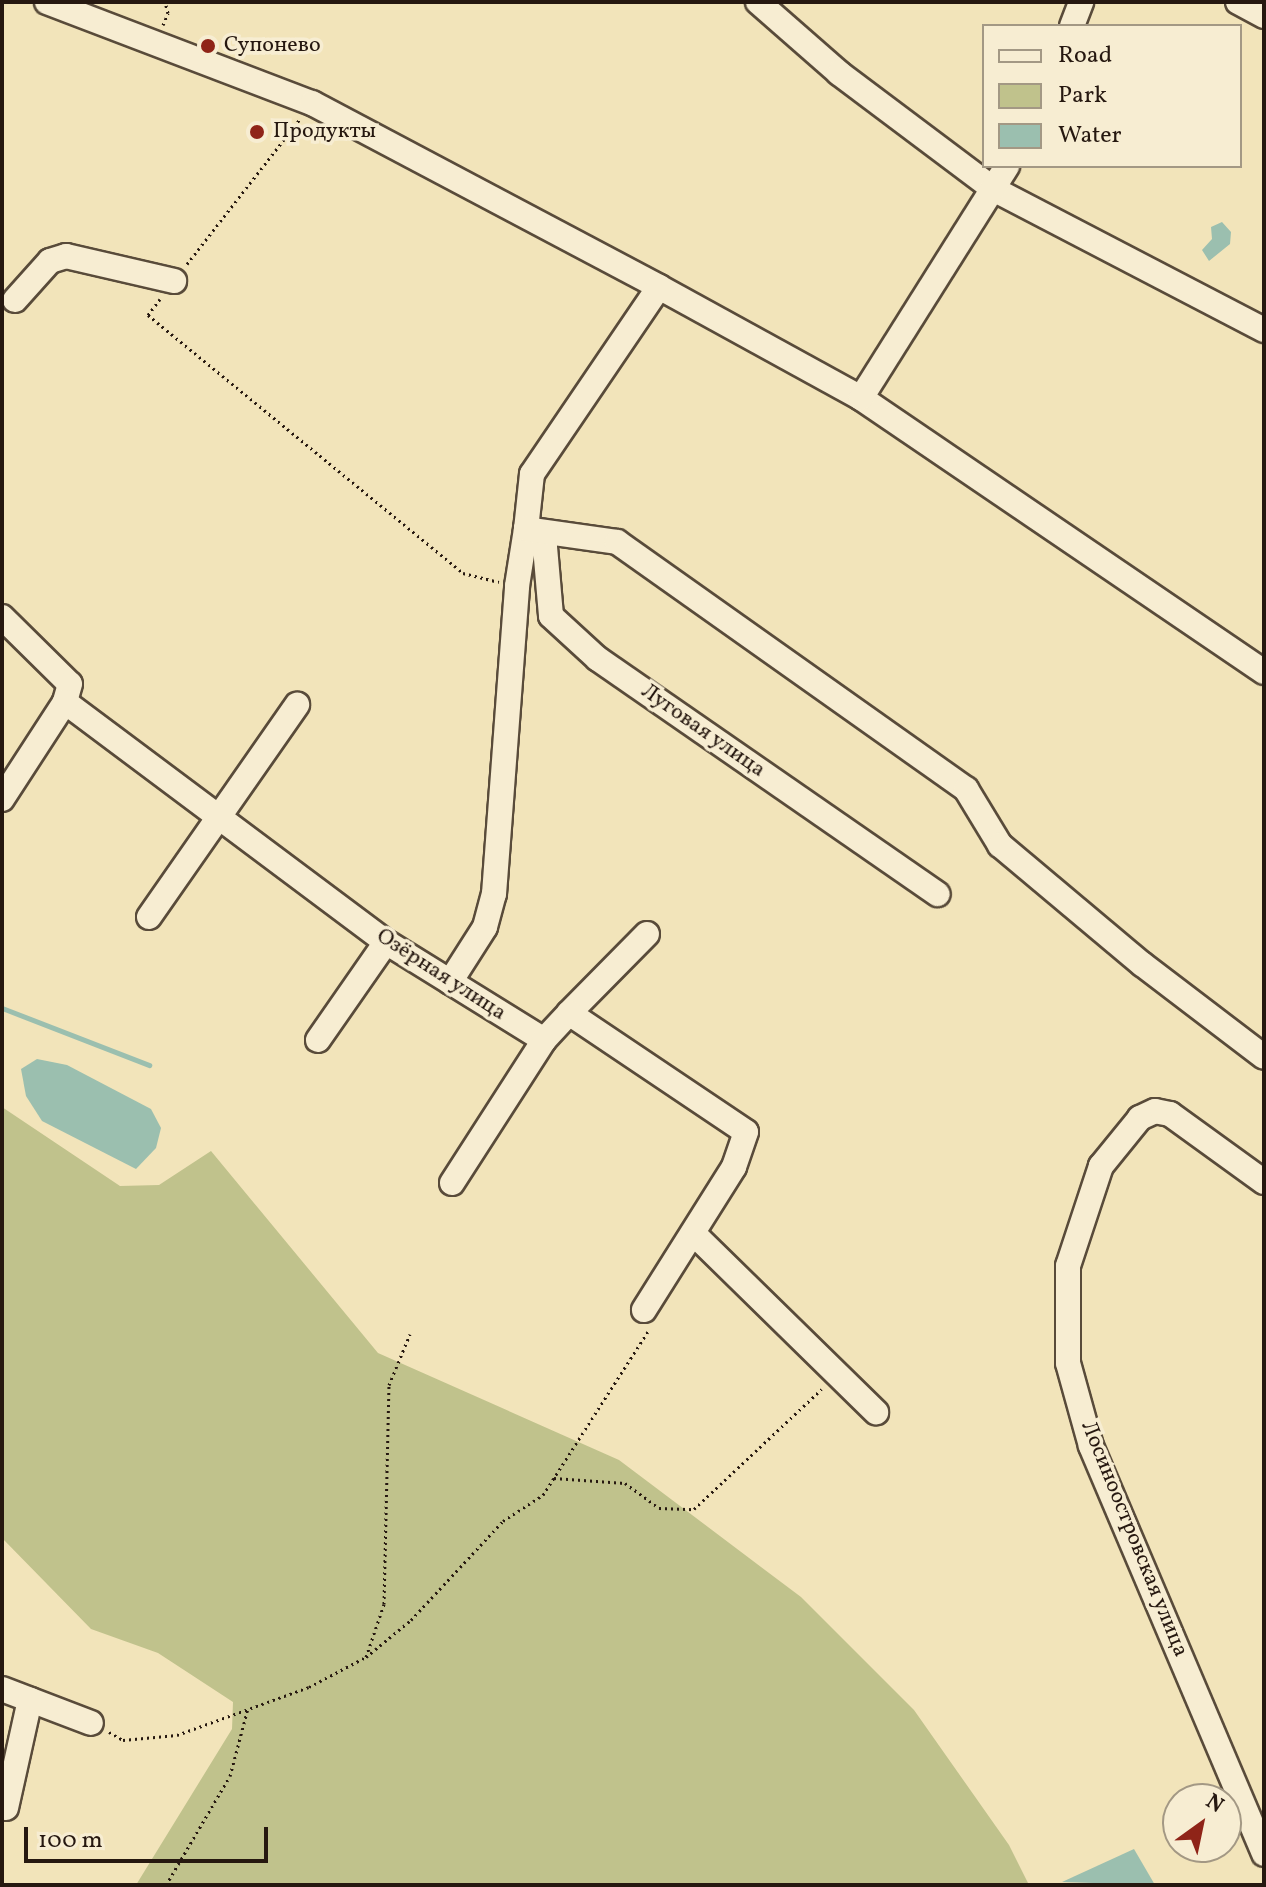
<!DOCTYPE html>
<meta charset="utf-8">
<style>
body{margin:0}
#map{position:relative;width:1266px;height:1887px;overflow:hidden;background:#f2e4ba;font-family:Vollkorn,serif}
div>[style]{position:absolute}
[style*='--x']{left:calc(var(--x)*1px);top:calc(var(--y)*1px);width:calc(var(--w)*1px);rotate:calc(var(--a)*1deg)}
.green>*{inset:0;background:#c0c28c}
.water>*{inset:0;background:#9bbfaf}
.stream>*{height:5px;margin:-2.5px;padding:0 2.5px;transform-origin:2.5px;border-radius:2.5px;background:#9bbfaf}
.path>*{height:3px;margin-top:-1.5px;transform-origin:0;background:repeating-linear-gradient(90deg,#261810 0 2px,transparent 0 6px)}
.roads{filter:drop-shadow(2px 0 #594b3a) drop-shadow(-2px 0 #594b3a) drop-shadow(0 2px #594b3a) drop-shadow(0 -2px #594b3a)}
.minor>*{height:24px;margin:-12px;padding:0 12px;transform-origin:12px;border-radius:12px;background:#f7edd2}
.dots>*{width:22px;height:22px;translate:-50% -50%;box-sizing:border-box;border:4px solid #f7edd2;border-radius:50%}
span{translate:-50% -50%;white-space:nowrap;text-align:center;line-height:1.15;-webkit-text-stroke:7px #f7edd2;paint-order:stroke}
.poi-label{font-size:22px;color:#261810}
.left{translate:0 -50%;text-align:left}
.street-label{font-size:22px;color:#261810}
.frame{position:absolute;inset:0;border:4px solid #261810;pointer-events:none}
.legend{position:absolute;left:982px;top:24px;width:260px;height:144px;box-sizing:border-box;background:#f7edd2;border:2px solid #a39884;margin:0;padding:10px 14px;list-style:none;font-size:24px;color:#261810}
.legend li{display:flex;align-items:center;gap:16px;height:40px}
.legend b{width:40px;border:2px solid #a39884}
.north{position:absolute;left:1162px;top:1783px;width:80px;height:80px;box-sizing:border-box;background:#f7edd2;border:2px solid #a39884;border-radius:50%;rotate:33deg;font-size:22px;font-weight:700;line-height:32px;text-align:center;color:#261810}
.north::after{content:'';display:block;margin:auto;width:28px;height:36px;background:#8f2418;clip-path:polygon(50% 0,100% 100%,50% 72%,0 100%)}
.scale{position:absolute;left:24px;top:1827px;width:244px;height:36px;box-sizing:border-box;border:4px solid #261810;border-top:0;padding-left:10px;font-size:24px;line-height:28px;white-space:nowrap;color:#261810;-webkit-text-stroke:6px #f7edd2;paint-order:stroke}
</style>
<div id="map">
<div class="green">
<div style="clip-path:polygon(2px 1107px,120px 1186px,159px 1185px,211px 1151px,378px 1353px,619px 1460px,801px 1597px,914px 1710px,1009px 1845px,1029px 1885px,136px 1885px,232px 1729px,233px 1702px,158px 1653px,91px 1629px,2px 1538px)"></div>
</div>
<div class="water">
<div style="clip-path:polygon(1222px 222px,1231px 232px,1230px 244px,1209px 261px,1202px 250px,1212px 239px,1211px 227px)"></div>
<div style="clip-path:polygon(37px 1059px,67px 1065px,151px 1109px,161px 1128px,156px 1148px,136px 1169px,42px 1121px,26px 1096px,21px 1069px)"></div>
<div style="clip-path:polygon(1134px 1849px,1155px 1885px,1062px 1882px)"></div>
</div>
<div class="stream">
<div style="--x:2;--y:1008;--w:158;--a:21.2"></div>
</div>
<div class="path">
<div style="--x:163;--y:25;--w:13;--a:-67"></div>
<div style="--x:168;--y:13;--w:11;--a:-105"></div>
<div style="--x:187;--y:264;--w:184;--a:-52.1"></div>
<div style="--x:160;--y:299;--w:20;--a:127"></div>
<div style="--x:148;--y:315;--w:407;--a:39.3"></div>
<div style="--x:463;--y:573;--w:37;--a:14"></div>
<div style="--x:554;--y:1478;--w:71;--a:4"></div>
<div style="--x:625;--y:1483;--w:42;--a:36.3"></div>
<div style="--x:659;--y:1508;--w:35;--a:2"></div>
<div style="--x:694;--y:1509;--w:175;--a:-43.2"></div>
<div style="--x:366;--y:1657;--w:56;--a:-71.2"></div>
<div style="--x:384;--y:1604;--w:219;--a:-88.7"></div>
<div style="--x:389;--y:1385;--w:55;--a:-67.6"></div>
<div style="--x:109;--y:1732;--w:16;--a:30"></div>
<div style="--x:123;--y:1740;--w:54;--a:-5.3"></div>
<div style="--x:177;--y:1735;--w:140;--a:-20"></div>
<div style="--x:309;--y:1687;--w:64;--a:-27.8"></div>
<div style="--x:366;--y:1657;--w:58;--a:-39.4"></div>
<div style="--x:411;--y:1620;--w:135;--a:-47.1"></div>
<div style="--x:503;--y:1521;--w:48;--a:-33"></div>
<div style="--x:543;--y:1495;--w:196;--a:-57.3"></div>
<div style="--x:166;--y:1885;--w:126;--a:-59.6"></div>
<div style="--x:230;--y:1776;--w:70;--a:-75.2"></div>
</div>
<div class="roads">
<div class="minor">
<div style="--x:47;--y:2;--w:284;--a:20.9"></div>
<div style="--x:312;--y:103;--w:393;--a:27.9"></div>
<div style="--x:659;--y:287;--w:230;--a:28.8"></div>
<div style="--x:861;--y:398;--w:487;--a:34.2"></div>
<div style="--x:758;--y:2;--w:108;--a:41.2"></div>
<div style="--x:839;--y:73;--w:195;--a:36.9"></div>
<div style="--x:995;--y:190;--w:303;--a:27.5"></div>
<div style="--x:1238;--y:2;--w:30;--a:28"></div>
<div style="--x:1072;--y:26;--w:26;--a:-69"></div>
<div style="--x:659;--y:287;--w:226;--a:124.2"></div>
<div style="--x:532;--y:474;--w:55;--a:96.2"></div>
<div style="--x:526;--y:529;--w:26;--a:43"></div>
<div style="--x:545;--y:547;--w:69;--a:85"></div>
<div style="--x:551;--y:616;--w:64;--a:42.5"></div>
<div style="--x:598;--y:659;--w:413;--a:34.7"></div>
<div style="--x:15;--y:300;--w:52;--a:-48.1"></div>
<div style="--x:50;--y:261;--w:17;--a:-17"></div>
<div style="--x:66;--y:256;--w:111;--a:13"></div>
<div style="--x:861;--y:398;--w:274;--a:-57.8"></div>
<div style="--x:2;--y:617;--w:95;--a:44.6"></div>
<div style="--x:70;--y:684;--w:19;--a:106"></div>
<div style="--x:65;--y:702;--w:401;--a:36.8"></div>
<div style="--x:386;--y:942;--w:186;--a:31.8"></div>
<div style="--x:2;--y:799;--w:116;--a:-57"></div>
<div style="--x:149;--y:917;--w:259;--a:-55.1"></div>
<div style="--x:450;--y:982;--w:65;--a:-57.5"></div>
<div style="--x:485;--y:927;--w:34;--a:-75"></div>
<div style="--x:494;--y:894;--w:309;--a:-85.7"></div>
<div style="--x:517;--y:586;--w:58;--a:-81"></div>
<div style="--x:526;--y:529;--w:92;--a:8.1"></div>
<div style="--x:617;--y:542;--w:428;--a:35.3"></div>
<div style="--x:966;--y:789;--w:66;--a:58.7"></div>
<div style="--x:1000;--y:845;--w:185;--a:40"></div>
<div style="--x:1142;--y:964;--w:153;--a:37.3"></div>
<div style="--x:569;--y:1013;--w:111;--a:-45.4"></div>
<div style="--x:318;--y:1040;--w:119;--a:-55.2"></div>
<div style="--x:1264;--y:1182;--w:116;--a:-144.1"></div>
<div style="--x:1170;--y:1114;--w:15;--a:-169"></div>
<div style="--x:1155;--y:1111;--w:17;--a:155"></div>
<div style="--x:1140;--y:1118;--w:62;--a:129.1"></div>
<div style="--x:1101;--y:1166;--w:105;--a:108.3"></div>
<div style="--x:1068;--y:1266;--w:97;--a:90"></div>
<div style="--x:1068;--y:1363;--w:86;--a:74.5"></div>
<div style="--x:1091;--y:1446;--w:443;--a:67"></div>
<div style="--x:452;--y:1183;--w:170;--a:-57.2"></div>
<div style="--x:544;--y:1040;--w:37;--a:-47"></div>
<div style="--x:569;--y:1013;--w:213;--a:33.9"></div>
<div style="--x:746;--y:1132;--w:37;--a:109"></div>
<div style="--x:734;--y:1167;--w:169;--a:122.2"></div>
<div style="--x:694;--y:1234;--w:255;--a:44.4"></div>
<div style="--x:2;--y:1689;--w:95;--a:20.9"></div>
<div style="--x:6;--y:1808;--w:111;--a:-77.5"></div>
</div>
</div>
<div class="dots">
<div style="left:208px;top:46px;background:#8f2418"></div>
<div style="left:257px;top:132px;background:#8f2418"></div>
</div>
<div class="poi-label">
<span class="left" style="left:224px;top:46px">Супонево</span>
<span class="left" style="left:273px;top:132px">Продукты</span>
</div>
<div class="street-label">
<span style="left:703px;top:731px;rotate:35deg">Луговая улица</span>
<span style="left:441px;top:975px;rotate:33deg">Озёрная улица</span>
<span style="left:1134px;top:1539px;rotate:68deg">Лосиноостровская улица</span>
</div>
<div class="frame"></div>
<ul class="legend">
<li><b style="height:10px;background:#f7edd2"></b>Road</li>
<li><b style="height:22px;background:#c0c28c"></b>Park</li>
<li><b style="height:22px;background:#9bbfaf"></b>Water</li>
</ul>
<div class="north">N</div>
<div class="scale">100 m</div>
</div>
